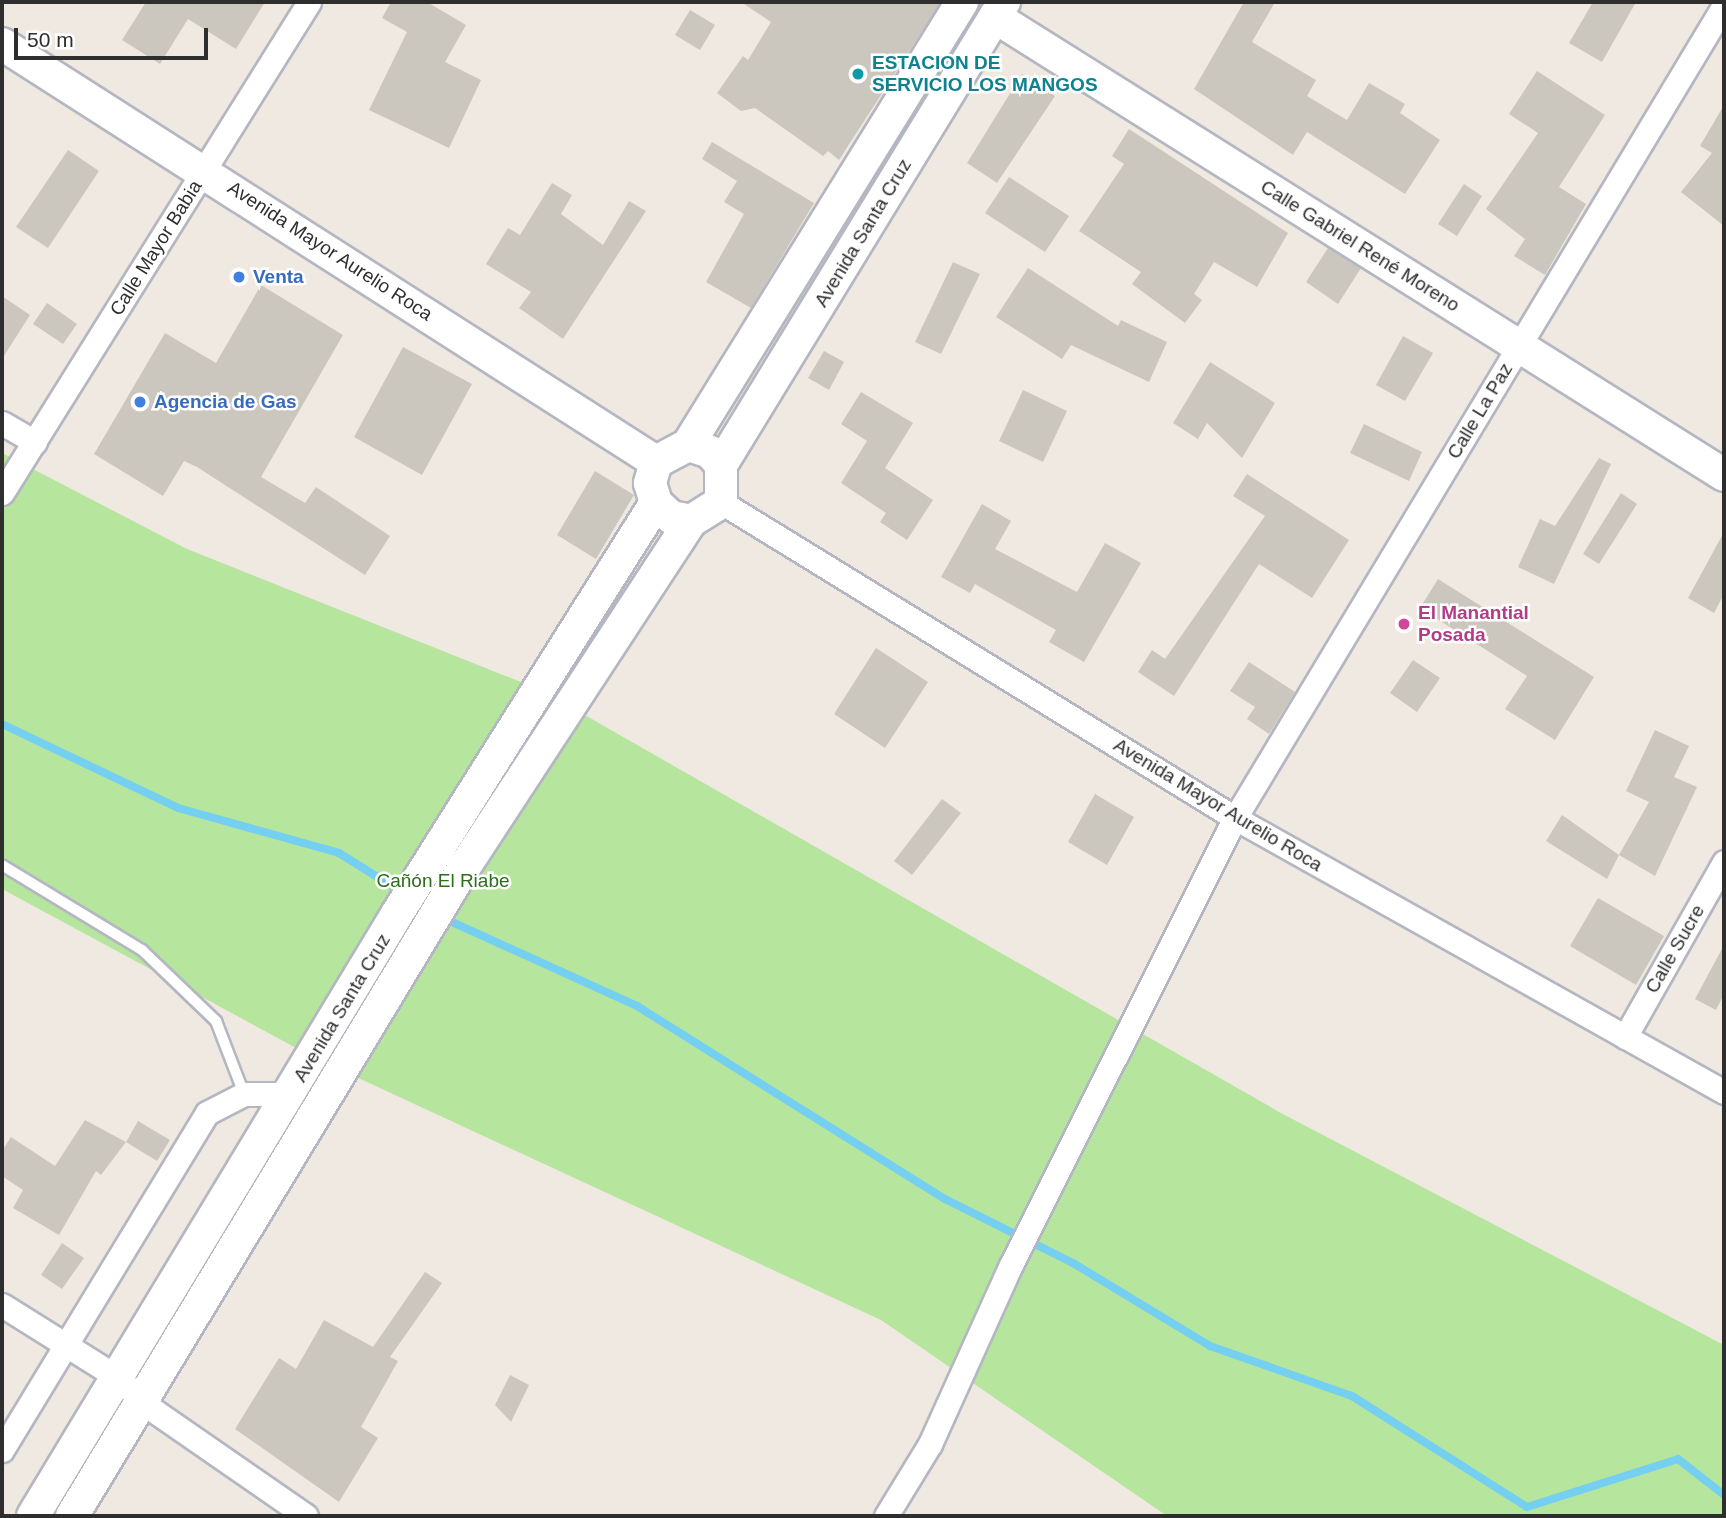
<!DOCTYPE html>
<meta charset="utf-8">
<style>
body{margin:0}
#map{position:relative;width:1726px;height:1518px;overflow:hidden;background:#efe9e1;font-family:Helvetica,sans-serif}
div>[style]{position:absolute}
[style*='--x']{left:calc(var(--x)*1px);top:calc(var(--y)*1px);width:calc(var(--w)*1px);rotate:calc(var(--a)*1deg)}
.green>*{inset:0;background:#b6e59e}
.stream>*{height:8px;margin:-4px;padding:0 4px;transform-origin:4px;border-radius:4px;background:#75cff0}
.building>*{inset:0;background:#cbc7bf}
.roads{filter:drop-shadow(2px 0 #b4b7c1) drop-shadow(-2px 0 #b4b7c1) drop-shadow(0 2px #b4b7c1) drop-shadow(0 -2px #b4b7c1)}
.lane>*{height:10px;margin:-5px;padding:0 5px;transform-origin:5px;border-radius:5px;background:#fff}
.street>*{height:23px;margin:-11.5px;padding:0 11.5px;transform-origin:11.5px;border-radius:11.5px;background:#fff}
.secondary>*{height:32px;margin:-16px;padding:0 16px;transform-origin:16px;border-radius:16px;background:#fff}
.dots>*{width:19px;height:19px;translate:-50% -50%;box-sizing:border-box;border:4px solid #fff;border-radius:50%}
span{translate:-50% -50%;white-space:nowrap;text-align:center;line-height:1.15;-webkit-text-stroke:5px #fff;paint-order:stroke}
.culture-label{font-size:19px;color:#0d838f;font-weight:700}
.left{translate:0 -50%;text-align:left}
.street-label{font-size:19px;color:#2e2e2e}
.shop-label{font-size:19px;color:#366cbe;font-weight:700}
.hotel-label{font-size:19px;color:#b23c85;font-weight:700}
.park-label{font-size:19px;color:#2c6e1b}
.frame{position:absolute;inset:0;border:4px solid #2e2e2e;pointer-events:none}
.scale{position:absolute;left:14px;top:28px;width:194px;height:32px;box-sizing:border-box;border:4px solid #2e2e2e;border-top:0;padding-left:9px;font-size:21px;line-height:24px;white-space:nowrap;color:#2e2e2e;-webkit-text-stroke:5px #fff;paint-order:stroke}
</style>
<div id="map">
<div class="green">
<div style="clip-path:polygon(2px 453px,187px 549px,541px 690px,1281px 1113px,1724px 1345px,1724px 1516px,1167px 1516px,881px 1320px,313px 1057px,2px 889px)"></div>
</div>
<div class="stream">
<div style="--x:2;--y:724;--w:195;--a:25.5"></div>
<div style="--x:178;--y:808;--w:167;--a:15.6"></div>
<div style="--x:339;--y:853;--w:75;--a:32"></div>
<div style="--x:441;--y:917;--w:215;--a:24.4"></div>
<div style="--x:637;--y:1006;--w:363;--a:32.1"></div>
<div style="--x:945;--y:1199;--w:143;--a:26.6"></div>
<div style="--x:1073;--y:1263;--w:160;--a:31.2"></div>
<div style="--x:1210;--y:1346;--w:151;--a:19.4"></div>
<div style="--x:1352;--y:1396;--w:207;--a:32.4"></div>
<div style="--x:1527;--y:1507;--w:158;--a:-17.6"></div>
<div style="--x:1678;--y:1459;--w:58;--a:38"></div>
</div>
<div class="building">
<div style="clip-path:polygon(146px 2px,265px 2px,236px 49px,188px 19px,160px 64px,122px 40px)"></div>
<div style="clip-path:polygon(391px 2px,427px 2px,466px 25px,445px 62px,481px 80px,449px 148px,369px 110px,407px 32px,382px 18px)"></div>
<div style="clip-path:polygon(741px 2px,941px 2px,839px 160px,828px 151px,823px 156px,755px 108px,741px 111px,717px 93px,743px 56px,748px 60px,771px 22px)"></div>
<div style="clip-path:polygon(1244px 2px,1275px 2px,1252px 42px,1316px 80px,1307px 96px,1347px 120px,1369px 83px,1405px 104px,1400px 113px,1440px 140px,1405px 194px,1307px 132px,1293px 155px,1194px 89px)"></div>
<div style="clip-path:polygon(1593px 2px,1636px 2px,1602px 62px,1569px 43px)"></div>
<div style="clip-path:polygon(690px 10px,715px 25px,700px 50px,675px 35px)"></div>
<div style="clip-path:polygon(1537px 71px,1605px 115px,1559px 187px,1586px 204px,1545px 275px,1514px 256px,1525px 239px,1486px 209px,1538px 133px,1509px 114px)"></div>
<div style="clip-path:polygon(1022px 74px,1055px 96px,997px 183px,967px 163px)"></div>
<div style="clip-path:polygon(1724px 105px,1724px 226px,1681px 192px,1712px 153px,1700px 146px)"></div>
<div style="clip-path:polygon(1129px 129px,1288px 233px,1257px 287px,1214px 262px,1194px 294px,1202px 300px,1185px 323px,1132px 284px,1141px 272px,1079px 231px,1124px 164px,1112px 156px)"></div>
<div style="clip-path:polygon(712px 142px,814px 203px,751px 308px,706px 282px,744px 214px,724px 202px,737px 181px,702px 159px)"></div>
<div style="clip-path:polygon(68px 150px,99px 171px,48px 248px,16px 227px)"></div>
<div style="clip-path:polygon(1009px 177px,1069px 216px,1045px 252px,985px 213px)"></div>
<div style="clip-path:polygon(552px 183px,572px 195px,561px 214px,603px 245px,629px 201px,646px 211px,563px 339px,519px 308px,531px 292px,486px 264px,508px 228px,520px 235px)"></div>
<div style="clip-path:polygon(1464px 184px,1482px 196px,1457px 236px,1438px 224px)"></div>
<div style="clip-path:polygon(1328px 248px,1361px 268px,1338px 304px,1306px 282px)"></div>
<div style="clip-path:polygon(953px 262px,980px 274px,941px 354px,915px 342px)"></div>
<div style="clip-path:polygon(1028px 268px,1118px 326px,1121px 320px,1167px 342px,1149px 382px,1071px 345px,1062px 359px,996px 317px)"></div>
<div style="clip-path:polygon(261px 285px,343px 335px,261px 477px,305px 503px,316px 487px,390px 536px,365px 575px,197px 467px,184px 461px,163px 496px,94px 454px,165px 333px,216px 363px)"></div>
<div style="clip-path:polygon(2px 296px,30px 315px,2px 359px)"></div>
<div style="clip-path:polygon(47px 303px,77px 324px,63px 344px,33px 324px)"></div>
<div style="clip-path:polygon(1403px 336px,1433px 353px,1405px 401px,1376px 385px)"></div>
<div style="clip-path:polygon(403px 347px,472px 384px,422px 475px,354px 437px)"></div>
<div style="clip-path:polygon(824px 351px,844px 362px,829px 390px,808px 378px)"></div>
<div style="clip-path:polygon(1210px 362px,1275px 403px,1242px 458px,1207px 423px,1198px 439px,1173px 423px)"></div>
<div style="clip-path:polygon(1023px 390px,1067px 411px,1043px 462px,999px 441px)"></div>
<div style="clip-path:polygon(861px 392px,913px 423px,885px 468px,933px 500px,907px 540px,880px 522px,886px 513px,841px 483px,867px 441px,841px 424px)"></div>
<div style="clip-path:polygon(1364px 424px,1422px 452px,1409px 481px,1350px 453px)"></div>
<div style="clip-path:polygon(1599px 458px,1611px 464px,1554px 584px,1518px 567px,1540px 519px,1555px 526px)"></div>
<div style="clip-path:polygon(595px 471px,634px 495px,596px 559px,557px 535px)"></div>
<div style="clip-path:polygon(1247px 474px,1349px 540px,1312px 598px,1259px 564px,1174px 696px,1138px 672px,1152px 650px,1165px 659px,1265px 516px,1233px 496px)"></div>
<div style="clip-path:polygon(1621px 493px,1637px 504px,1599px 564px,1583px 554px)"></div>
<div style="clip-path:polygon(982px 504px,1011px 521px,995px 549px,1077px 592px,1105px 543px,1141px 563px,1084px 662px,1049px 642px,1056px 630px,975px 584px,970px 593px,941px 577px)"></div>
<div style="clip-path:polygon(1724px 532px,1724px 594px,1714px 613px,1688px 598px)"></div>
<div style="clip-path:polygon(1438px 579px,1594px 677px,1555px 740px,1505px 709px,1527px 676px,1420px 608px)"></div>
<div style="clip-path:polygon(876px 648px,928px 682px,885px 748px,834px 714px)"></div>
<div style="clip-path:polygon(1413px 660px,1440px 678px,1417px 712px,1390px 693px)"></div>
<div style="clip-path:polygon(1249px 662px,1295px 692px,1269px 734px,1247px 719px,1255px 707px,1230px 691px)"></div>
<div style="clip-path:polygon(1655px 730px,1689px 746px,1674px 777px,1697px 787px,1655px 876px,1619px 855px,1649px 802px,1626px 791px)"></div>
<div style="clip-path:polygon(1095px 794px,1134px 817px,1107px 865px,1068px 842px)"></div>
<div style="clip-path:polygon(942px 799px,961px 813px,912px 875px,894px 861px)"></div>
<div style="clip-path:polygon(1562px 815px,1619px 855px,1607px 879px,1546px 841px)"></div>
<div style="clip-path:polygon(1598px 898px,1664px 936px,1636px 985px,1570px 946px)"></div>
<div style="clip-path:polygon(1724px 945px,1724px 994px,1716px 1010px,1695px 999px)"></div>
<div style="clip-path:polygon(85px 1120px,126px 1142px,101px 1175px,96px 1171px,59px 1235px,13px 1208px,23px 1190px,2px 1176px,2px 1151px,11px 1137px,55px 1166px)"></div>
<div style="clip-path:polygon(138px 1121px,170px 1140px,157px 1161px,126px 1142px)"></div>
<div style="clip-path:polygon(62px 1243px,84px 1258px,62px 1289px,41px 1275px)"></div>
<div style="clip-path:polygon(425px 1272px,442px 1283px,390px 1357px,398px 1361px,361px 1427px,378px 1438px,339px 1502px,235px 1429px,279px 1358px,296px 1369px,324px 1320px,373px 1347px)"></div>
<div style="clip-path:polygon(510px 1375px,529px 1385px,511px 1422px,495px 1405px)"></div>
</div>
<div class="roads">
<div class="lane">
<div style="--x:2;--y:865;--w:164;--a:31.3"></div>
<div style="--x:142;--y:950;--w:103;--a:43.8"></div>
<div style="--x:216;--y:1021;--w:78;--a:69"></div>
</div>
<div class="street">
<div style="--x:2;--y:423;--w:38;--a:30"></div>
<div style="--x:2;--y:493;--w:579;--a:-57.98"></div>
<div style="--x:721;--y:502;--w:603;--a:31.58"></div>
<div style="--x:1235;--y:818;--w:561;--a:29.26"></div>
<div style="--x:1625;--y:1037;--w:201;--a:-60.5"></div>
<div style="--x:2;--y:1305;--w:138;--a:32"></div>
<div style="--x:119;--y:1378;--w:35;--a:46"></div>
<div style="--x:143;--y:1403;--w:198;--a:34.7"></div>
<div style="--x:2;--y:1450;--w:394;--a:-58.7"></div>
<div style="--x:207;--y:1113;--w:42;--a:-27.2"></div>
<div style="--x:244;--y:1094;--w:46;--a:0"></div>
<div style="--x:886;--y:1516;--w:84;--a:-58.6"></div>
<div style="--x:930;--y:1444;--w:196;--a:-65.7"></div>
<div style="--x:1011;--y:1265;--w:500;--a:-63.4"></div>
<div style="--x:1235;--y:818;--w:949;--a:-58.97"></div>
</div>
<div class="secondary">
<div style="--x:995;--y:17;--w:861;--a:32.14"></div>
<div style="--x:2;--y:44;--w:776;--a:32.58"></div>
<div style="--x:688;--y:445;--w:521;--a:-58.26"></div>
<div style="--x:721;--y:465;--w:543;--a:-58.57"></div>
<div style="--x:33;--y:1516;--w:703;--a:-58.84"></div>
<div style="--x:397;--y:914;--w:486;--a:-57.8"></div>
<div style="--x:72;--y:1516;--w:760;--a:-58.84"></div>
<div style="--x:465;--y:866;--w:412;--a:-56.8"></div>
<div style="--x:691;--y:521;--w:36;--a:-32"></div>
<div style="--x:721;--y:502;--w:37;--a:-90"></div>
<div style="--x:721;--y:465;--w:17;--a:-130"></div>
<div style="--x:710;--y:452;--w:23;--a:-162"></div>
<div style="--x:688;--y:445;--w:36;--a:152"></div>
<div style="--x:656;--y:462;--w:22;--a:106"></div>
<div style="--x:650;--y:483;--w:21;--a:73"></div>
<div style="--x:656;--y:503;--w:21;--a:43"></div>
<div style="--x:671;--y:517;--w:20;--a:11"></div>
</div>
</div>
<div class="dots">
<div style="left:858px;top:74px;background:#0f9aa8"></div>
<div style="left:239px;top:277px;background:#3f7fe0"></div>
<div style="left:140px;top:402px;background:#3f7fe0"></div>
<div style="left:1404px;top:624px;background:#d1479c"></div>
</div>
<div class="culture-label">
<span class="left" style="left:872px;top:74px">ESTACION DE<br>SERVICIO LOS MANGOS</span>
</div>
<div class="street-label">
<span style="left:863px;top:233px;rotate:-59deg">Avenida Santa Cruz</span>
<span style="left:1360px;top:246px;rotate:32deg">Calle Gabriel René Moreno</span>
<span style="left:156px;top:248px;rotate:-58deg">Calle Mayor Babia</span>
<span style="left:330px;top:251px;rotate:33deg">Avenida Mayor Aurelio Roca</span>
<span style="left:1480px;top:411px;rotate:-59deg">Calle La Paz</span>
<span style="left:1218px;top:805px;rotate:31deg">Avenida Mayor Aurelio Roca</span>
<span style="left:1675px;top:949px;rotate:-60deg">Calle Sucre</span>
<span style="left:342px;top:1008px;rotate:-59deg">Avenida Santa Cruz</span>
</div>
<div class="shop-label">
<span class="left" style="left:253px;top:277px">Venta</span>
<span class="left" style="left:154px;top:402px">Agencia de Gas</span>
</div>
<div class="hotel-label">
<span class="left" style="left:1418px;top:624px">El Manantial<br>Posada</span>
</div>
<div class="park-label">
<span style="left:443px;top:881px">Cañón El Riabe</span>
</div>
<div class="frame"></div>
<div class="scale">50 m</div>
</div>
